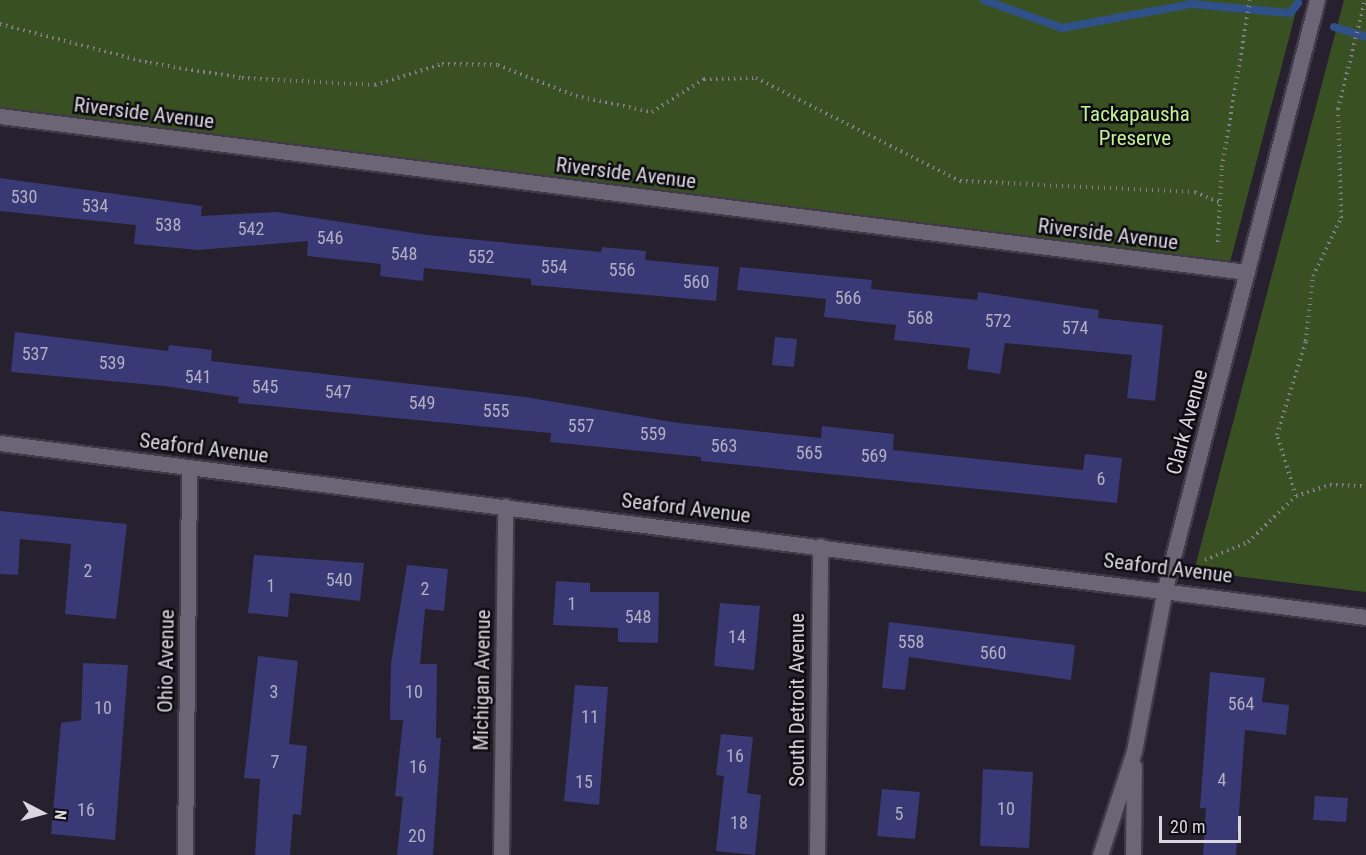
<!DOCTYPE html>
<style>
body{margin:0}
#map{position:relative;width:1366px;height:855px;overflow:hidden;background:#27202e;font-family:"Roboto Condensed",sans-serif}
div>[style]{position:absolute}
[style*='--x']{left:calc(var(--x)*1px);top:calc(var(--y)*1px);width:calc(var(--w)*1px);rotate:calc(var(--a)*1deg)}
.green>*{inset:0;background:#395122}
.stream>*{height:8px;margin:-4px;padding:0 4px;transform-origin:4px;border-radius:4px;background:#2f5088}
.building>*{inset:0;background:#393975}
.path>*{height:4px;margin-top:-2px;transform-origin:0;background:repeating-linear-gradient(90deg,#837e89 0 1.5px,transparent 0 6px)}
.roads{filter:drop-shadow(2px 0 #403b46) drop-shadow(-2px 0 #403b46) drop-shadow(0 2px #403b46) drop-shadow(0 -2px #403b46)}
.minor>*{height:15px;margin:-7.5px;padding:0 7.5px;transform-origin:7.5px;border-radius:7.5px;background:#6c6576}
span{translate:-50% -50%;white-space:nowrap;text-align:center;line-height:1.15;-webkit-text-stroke:5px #0e0c12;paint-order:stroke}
.number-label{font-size:18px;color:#b2afc4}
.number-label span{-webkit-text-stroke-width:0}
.street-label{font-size:21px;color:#dad6df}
.park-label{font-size:21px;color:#c2f395}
.north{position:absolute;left:12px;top:783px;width:60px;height:60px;-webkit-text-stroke:4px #0e0c12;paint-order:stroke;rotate:96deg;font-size:16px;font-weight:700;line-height:24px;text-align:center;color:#dad6df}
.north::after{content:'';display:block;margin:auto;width:21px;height:27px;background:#dad6df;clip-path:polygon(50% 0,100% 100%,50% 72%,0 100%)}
.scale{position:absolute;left:1159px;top:816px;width:82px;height:27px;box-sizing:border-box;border:3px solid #dad6df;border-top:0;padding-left:8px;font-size:18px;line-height:21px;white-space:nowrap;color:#dad6df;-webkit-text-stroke:4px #0e0c12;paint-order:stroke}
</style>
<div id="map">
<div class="green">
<div style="clip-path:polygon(0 0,1299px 0,1229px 266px,0 110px)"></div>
<div style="clip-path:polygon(1344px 0,1366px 0,1366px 592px,1194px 571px)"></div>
</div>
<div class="stream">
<div style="--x:984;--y:0;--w:83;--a:19.7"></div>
<div style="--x:1062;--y:28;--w:131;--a:-10.5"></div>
<div style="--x:1191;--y:4;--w:99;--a:5.2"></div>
<div style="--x:1290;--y:13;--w:13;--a:-51"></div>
<div style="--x:1334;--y:27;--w:34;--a:17"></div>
</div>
<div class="building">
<div style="clip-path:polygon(0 178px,202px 206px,201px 216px,276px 212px,427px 235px,601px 252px,602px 247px,646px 251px,645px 260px,719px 267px,716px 301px,531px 285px,531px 279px,424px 268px,423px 281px,380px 276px,381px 264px,307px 256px,308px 241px,198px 250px,134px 244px,136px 225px,0 211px)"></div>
<div style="clip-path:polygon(740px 267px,872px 280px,871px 289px,977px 300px,978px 292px,1099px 310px,1098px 318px,1163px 325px,1155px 401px,1127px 398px,1132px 355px,1005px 343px,1000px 374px,967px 369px,970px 348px,894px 340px,896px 325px,824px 317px,826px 299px,737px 290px)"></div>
<div style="clip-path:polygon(15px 332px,168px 351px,169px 345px,212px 350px,211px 361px,525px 397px,679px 423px,821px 438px,822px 426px,894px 434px,893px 450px,1083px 470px,1085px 454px,1122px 458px,1117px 503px,701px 461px,701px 457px,550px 442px,551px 433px,238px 403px,239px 397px,164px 386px,11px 372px)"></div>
<div style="clip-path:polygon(775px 337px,797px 339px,794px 367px,772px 365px)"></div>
<div style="clip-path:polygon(0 511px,127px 524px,116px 619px,65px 614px,71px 544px,20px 539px,18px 575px,0 574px)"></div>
<div style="clip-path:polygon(254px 555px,364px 563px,360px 601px,290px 593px,288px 617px,248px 613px)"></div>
<div style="clip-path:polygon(407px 565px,448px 569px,444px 611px,425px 609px,420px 664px,437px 664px,436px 738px,441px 738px,433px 855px,397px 855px,403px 797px,395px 796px,403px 720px,390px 720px,391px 663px)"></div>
<div style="clip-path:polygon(556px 581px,590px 583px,590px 592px,659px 592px,658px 643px,618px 642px,618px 628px,553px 625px)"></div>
<div style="clip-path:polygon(720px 603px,760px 606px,754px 670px,714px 666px)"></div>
<div style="clip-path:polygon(889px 622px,1075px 645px,1071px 680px,909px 657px,905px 690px,882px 688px)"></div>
<div style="clip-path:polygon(258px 656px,298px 661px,289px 744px,307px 746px,301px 815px,293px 814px,290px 855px,255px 855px,260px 779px,244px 778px)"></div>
<div style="clip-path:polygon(83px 663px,128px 665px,115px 840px,51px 834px,61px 723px,81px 720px)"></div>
<div style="clip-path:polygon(1210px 672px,1265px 678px,1262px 702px,1289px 705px,1286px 735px,1245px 730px,1236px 855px,1203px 855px,1206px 808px,1200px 808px)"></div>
<div style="clip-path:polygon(575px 685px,608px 687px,599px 805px,564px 801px)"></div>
<div style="clip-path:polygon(721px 734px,753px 737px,747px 793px,761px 795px,755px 855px,716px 851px,724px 776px,716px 775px)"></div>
<div style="clip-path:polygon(983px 769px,1033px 772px,1029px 848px,980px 846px)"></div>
<div style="clip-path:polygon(882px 789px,920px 792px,915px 839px,877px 836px)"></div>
<div style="clip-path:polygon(1315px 796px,1348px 798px,1346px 822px,1313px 820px)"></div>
</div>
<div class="path">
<div style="--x:0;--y:24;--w:155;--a:14.6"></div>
<div style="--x:150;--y:63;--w:93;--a:9.3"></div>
<div style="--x:242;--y:78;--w:133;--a:3"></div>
<div style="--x:375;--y:85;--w:70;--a:-17.4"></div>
<div style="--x:442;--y:64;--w:56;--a:1"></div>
<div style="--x:498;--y:65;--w:84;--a:21.7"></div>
<div style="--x:576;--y:96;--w:78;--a:11.9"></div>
<div style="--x:652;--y:112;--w:62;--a:-32.4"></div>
<div style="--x:704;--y:79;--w:52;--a:-1.1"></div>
<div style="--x:756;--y:78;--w:229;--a:26.8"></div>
<div style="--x:960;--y:181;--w:235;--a:2.7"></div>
<div style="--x:1195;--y:192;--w:26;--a:23"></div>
<div style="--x:1218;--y:242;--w:75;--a:-86.9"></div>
<div style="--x:1222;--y:167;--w:169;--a:-80.5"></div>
<div style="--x:1296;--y:496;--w:64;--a:-107.3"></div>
<div style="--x:1277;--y:435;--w:98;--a:-72.9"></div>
<div style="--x:1306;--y:341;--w:65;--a:-83.9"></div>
<div style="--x:1313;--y:276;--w:64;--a:-64.2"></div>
<div style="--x:1341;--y:218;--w:109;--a:-91.6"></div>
<div style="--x:1338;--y:109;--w:112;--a:-76.1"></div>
<div style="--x:1205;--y:560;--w:47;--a:-22.7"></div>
<div style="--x:1248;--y:542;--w:66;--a:-43.8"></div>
<div style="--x:1296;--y:496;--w:36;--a:-18"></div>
<div style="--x:1330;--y:485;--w:36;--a:2"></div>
</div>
<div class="roads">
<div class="minor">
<div style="--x:0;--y:116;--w:1257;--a:7.13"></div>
<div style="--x:0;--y:443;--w:1377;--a:7.26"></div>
<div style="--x:185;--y:855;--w:388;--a:-89.4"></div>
<div style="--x:501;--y:855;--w:349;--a:-89.3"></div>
<div style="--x:817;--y:855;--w:309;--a:-89.4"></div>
<div style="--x:1100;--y:855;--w:109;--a:-71.9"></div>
<div style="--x:1134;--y:751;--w:166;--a:-79.2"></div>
<div style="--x:1165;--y:588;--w:607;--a:-75.51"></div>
<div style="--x:1133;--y:855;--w:89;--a:-89.4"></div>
</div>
</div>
<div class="number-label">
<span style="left:24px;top:197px">530</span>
<span style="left:95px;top:206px">534</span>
<span style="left:168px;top:225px">538</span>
<span style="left:251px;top:229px">542</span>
<span style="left:330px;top:238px">546</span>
<span style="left:404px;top:254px">548</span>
<span style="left:481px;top:257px">552</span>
<span style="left:554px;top:267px">554</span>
<span style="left:622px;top:270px">556</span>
<span style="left:696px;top:282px">560</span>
<span style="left:848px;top:298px">566</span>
<span style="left:920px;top:318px">568</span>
<span style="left:998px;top:321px">572</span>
<span style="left:1075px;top:328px">574</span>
<span style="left:35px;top:354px">537</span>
<span style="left:112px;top:363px">539</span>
<span style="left:198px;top:377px">541</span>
<span style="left:265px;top:387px">545</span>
<span style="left:338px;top:392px">547</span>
<span style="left:422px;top:403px">549</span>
<span style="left:496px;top:411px">555</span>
<span style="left:581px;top:426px">557</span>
<span style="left:653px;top:434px">559</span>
<span style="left:724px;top:446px">563</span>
<span style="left:809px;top:453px">565</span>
<span style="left:874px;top:456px">569</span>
<span style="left:1101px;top:479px">6</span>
<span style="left:88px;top:571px">2</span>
<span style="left:339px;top:580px">540</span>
<span style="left:271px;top:586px">1</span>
<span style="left:425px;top:589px">2</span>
<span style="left:572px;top:604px">1</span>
<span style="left:638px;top:617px">548</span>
<span style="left:737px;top:637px">14</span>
<span style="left:911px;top:642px">558</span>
<span style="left:993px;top:653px">560</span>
<span style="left:274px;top:692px">3</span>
<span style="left:414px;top:692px">10</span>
<span style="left:1241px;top:704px">564</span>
<span style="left:103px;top:708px">10</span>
<span style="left:590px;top:717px">11</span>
<span style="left:735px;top:756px">16</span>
<span style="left:275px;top:762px">7</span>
<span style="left:418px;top:767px">16</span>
<span style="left:1222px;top:780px">4</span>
<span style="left:584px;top:782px">15</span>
<span style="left:1006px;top:809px">10</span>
<span style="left:86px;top:810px">16</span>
<span style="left:899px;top:814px">5</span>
<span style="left:739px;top:823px">18</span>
<span style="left:417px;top:836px">20</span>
</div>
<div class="street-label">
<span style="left:144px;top:113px;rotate:7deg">Riverside Avenue</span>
<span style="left:626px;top:173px;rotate:7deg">Riverside Avenue</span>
<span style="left:1108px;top:234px;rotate:7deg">Riverside Avenue</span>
<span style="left:1187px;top:422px;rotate:-75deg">Clark Avenue</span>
<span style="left:204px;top:448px;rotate:7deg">Seaford Avenue</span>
<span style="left:686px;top:508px;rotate:7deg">Seaford Avenue</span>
<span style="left:1168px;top:568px;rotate:7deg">Seaford Avenue</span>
<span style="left:166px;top:661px;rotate:-89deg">Ohio Avenue</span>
<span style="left:482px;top:680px;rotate:-89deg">Michigan Avenue</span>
<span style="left:797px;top:700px;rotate:-90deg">South Detroit Avenue</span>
</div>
<div class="park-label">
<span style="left:1135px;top:126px">Tackapausha<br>Preserve</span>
</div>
<div class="north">N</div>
<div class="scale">20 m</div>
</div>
